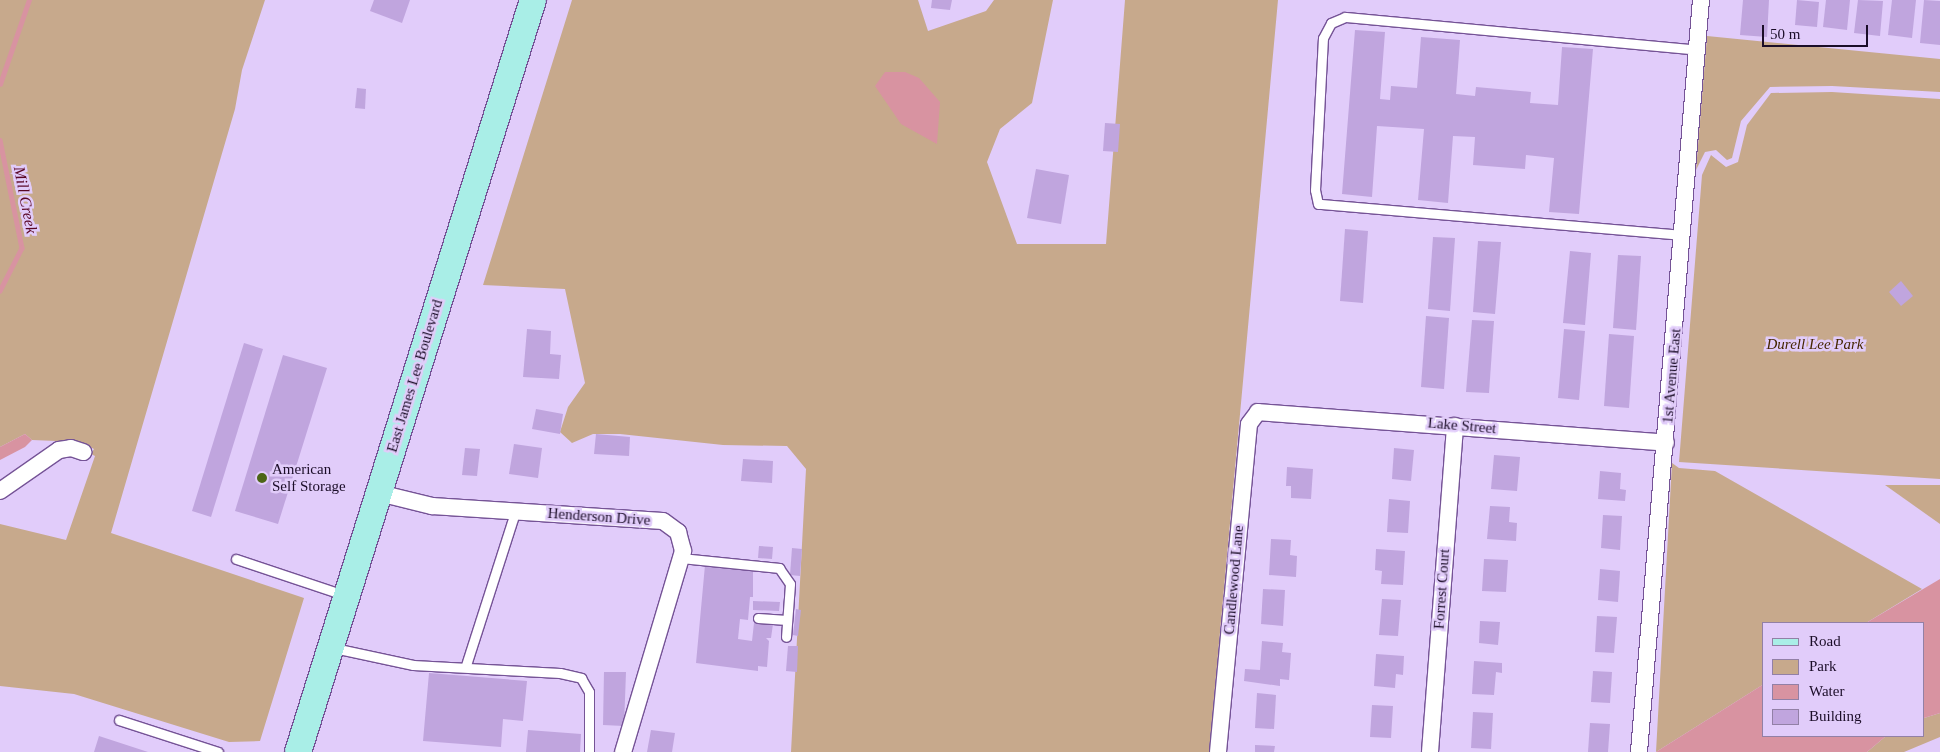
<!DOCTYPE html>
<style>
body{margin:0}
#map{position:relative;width:1940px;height:752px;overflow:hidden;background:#e1ccfa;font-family:"Times New Roman",serif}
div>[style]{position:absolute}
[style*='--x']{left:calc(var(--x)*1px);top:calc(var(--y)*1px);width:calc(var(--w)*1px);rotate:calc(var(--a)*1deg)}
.green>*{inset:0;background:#c7a98c}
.water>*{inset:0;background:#d893a1}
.stream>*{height:4.5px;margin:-2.25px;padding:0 2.25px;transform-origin:2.25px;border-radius:2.25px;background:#d893a1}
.building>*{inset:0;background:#c0a5de}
.roads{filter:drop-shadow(1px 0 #755396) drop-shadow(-1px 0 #755396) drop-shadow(0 1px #755396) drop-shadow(0 -1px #755396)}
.service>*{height:9px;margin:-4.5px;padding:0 4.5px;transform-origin:4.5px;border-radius:4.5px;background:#fff}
.minor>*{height:16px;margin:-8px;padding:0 8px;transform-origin:8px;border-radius:8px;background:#fff}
.primary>*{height:26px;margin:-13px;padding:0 13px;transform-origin:13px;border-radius:13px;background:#a9eee7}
.dots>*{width:14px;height:14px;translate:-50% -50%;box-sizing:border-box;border:2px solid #e1ccfa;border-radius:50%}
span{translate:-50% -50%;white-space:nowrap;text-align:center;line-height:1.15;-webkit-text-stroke:5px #e1ccfa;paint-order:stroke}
.park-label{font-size:15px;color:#452600;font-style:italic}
.street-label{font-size:15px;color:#1b0d28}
.poi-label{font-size:15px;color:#1b0d28}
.left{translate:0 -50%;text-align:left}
.water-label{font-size:16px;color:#590625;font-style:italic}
.legend{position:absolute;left:1762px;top:622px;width:162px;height:115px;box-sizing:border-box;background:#e1ccfa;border:1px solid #9280a6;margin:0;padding:6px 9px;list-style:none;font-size:15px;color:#1b0d28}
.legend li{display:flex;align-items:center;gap:10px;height:25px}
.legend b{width:25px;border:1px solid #9280a6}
.scale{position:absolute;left:1762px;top:25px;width:106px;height:22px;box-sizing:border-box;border:2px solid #1b0d28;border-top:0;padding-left:6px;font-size:15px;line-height:18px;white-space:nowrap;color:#1b0d28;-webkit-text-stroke:4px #e1ccfa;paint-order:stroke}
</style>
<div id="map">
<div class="green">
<div style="clip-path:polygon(0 0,265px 0,242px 70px,235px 109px,111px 533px,304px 598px,260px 741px,229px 742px,74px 694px,0 686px,0 524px,66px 540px,95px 456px,91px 454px,94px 449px,81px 442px,32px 440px,25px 434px,0 447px)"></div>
<div style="clip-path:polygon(572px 0,918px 0,928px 31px,986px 11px,994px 0,1053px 0,1032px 103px,1000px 129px,987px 162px,1017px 244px,1106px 244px,1125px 0,1278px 0,1209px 752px,791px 752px,806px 469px,787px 446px,723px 445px,620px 434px,593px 434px,572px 443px,560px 432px,568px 407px,585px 383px,565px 289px,483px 285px)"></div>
<div style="clip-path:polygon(1707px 36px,1940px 59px,1940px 92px,1832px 86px,1770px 87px,1741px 121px,1732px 158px,1727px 160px,1716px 150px,1705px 152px,1696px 170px)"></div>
<div style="clip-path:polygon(1832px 92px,1940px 99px,1940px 479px,1679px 462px,1702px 175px,1711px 155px,1726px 167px,1738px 162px,1747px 125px,1771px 93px)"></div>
<div style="clip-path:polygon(1672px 463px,1679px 468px,1715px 471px,1922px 589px,1866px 623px,1764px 623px,1764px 684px,1656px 752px)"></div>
<div style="clip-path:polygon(1885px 485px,1940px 485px,1940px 524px)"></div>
<div style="clip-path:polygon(1940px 713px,1940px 737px,1904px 752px,1867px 752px,1886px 736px,1924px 736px,1924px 718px)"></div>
</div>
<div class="water">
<div style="clip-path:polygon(885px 72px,905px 72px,919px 78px,940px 102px,937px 144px,901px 124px,875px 86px)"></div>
<div style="clip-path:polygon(25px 434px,32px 440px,25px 447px,0 460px,0 447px)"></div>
<div style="clip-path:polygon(1940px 579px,1940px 713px,1924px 718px,1924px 623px,1866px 623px)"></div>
<div style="clip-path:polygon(1764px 684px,1764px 736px,1886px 736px,1867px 752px,1656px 752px)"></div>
</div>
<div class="stream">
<div style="--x:0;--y:84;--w:89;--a:-71"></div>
<div style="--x:0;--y:140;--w:110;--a:78.5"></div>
<div style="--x:22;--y:248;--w:48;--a:117.1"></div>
</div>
<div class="building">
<div style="clip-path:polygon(374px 0,410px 0,402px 23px,370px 11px)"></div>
<div style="clip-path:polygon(932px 0,952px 0,950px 10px,931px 8px)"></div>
<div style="clip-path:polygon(1743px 0,1769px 0,1767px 37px,1740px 35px)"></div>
<div style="clip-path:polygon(1797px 0,1819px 2px,1817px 27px,1795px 25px)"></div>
<div style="clip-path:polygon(1826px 0,1850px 0,1847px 30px,1823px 27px)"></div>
<div style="clip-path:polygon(1858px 0,1883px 1px,1880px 36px,1854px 33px)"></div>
<div style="clip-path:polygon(1892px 0,1916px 0,1912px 38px,1888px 35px)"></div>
<div style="clip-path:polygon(1924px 0,1940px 1px,1940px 45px,1920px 43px)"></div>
<div style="clip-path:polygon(1355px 30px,1385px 32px,1380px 99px,1390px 100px,1391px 86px,1417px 88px,1421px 37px,1460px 40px,1456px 94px,1475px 96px,1476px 87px,1531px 92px,1530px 103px,1558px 105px,1562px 47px,1593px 49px,1579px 214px,1549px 212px,1554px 158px,1526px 155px,1525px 169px,1473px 165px,1475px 137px,1453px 136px,1448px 203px,1418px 200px,1424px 129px,1377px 126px,1372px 197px,1342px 194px)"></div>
<div style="clip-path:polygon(357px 88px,366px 89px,365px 109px,355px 108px)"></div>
<div style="clip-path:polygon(1105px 123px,1120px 124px,1118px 152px,1103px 151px)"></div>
<div style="clip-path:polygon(1036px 169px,1069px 175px,1061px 224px,1027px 218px)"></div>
<div style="clip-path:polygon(1345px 229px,1368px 231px,1363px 303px,1340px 301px)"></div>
<div style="clip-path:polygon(1433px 237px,1455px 238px,1450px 311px,1428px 309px)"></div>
<div style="clip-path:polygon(1478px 241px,1501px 242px,1495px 314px,1473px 312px)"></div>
<div style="clip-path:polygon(1570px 251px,1591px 253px,1585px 325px,1563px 323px)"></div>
<div style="clip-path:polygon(1618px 255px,1641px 256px,1636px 330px,1613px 328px)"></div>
<div style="clip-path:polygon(1901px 281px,1913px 296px,1901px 306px,1889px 292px)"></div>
<div style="clip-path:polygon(1426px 316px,1449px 318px,1444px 389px,1421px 387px)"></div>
<div style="clip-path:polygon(1472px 320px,1494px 321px,1489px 393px,1466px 392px)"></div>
<div style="clip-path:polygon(527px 329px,551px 331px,550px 354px,561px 355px,559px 379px,523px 377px)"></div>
<div style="clip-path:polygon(1564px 329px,1585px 331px,1579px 400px,1558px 398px)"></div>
<div style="clip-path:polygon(1609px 334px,1634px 336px,1629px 408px,1604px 406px)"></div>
<div style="clip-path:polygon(244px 343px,263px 349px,211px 517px,192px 511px)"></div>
<div style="clip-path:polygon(283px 355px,327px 368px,278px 524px,235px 511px)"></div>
<div style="clip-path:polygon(536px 409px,563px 414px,560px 434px,532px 429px)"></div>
<div style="clip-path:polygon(596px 434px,630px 437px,629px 456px,594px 454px)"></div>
<div style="clip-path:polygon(514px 444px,542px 448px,538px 478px,509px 474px)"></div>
<div style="clip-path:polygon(465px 448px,480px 449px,477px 476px,462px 475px)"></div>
<div style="clip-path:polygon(1394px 448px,1414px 450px,1411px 481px,1392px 479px)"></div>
<div style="clip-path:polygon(1494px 455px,1520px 457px,1517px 491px,1491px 489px)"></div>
<div style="clip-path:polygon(743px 459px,773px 461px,772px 483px,741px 481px)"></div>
<div style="clip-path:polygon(1287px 467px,1313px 469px,1311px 499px,1291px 498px,1291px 486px,1286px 486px)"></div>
<div style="clip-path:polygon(1600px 471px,1621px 473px,1620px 489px,1626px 490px,1625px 501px,1598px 499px)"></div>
<div style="clip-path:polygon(1389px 499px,1410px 501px,1408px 533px,1387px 532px)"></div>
<div style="clip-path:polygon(1490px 506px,1510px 507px,1509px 522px,1517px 523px,1516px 541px,1487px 539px)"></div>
<div style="clip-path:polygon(1603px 515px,1622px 516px,1620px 550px,1601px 548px)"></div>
<div style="clip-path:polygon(1271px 539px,1291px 540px,1290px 555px,1297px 556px,1296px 577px,1269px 575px)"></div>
<div style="clip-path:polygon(759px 546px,773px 547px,772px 559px,758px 558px)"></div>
<div style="clip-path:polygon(792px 548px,802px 549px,800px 576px,790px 575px)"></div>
<div style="clip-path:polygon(1376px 549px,1405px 551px,1403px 585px,1381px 584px,1382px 571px,1375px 570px)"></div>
<div style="clip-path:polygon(1484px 559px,1508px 560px,1506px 592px,1482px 591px)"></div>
<div style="clip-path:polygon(705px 565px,753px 570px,753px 597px,750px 597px,748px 620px,740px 619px,738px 639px,752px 641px,754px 623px,773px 624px,771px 638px,766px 638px,769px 641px,767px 667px,758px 666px,758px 671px,696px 663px)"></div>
<div style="clip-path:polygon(1600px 569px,1620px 571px,1618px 602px,1598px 600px)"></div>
<div style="clip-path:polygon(1263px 589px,1285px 590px,1283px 626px,1261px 624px)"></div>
<div style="clip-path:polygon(1382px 599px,1401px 600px,1398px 636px,1379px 635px)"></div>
<div style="clip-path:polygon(753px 601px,780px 602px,779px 611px,753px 610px)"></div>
<div style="clip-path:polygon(796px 609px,801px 610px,798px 636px,793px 635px)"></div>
<div style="clip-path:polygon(1597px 616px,1617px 617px,1614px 653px,1595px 652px)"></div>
<div style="clip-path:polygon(1480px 621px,1500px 622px,1498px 645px,1479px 643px)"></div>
<div style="clip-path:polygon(1262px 641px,1283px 643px,1282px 652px,1291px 653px,1289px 680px,1280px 679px,1280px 686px,1244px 681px,1245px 669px,1260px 670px)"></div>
<div style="clip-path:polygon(788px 646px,798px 646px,797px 672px,786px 671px)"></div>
<div style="clip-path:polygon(1376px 654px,1404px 656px,1403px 675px,1396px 674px,1395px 688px,1374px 686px)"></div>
<div style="clip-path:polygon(1474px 661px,1502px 663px,1502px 673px,1496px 672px,1494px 695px,1472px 694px)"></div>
<div style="clip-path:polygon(1593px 671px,1612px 672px,1610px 703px,1591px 702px)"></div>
<div style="clip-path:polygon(604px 672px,626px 672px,624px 726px,603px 725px)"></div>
<div style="clip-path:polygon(429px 673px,527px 681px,523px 721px,503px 719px,501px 747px,423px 741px)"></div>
<div style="clip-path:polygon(1257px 693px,1276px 695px,1274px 729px,1255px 728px)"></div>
<div style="clip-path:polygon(1372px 705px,1393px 706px,1391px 738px,1370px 737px)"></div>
<div style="clip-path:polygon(1473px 712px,1493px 713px,1491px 749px,1471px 748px)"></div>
<div style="clip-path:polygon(1590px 723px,1610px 724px,1608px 752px,1588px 752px)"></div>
<div style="clip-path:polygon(528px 730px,581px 734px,580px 752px,526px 752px)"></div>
<div style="clip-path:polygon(651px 730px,675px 733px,672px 752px,647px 752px)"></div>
<div style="clip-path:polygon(99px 736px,148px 752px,94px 752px)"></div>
<div style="clip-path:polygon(1255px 745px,1275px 746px,1274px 752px,1255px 752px)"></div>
</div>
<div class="roads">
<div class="service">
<div style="--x:1683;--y:235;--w:366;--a:-175.1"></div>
<div style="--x:1318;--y:204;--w:14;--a:-102"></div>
<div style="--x:1315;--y:190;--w:152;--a:-87"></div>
<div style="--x:1323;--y:38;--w:17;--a:-62"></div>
<div style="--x:1331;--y:23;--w:15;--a:-23"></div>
<div style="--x:1345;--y:17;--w:355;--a:5.3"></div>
<div style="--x:681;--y:558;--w:99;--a:5.8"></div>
<div style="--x:779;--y:568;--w:19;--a:55"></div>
<div style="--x:790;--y:584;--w:53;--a:94.3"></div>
<div style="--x:236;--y:559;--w:114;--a:18.4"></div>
<div style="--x:758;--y:618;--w:29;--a:4"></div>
<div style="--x:334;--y:648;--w:81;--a:12.1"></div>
<div style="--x:413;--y:665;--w:147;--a:3.1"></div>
<div style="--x:560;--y:673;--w:22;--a:13"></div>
<div style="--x:581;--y:678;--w:16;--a:60"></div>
<div style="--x:589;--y:692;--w:60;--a:90"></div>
<div style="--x:466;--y:665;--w:161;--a:-72.2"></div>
<div style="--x:119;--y:720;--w:104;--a:17.9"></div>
</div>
<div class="minor">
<div style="--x:0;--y:491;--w:72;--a:-34.8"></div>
<div style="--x:59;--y:450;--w:12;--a:-9"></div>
<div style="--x:71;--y:448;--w:13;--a:18"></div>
<div style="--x:379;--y:493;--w:55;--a:13.8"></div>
<div style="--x:432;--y:506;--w:231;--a:3.7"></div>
<div style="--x:663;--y:521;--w:19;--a:36"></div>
<div style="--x:678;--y:532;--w:20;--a:75"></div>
<div style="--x:683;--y:551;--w:210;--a:106.6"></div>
<div style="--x:1218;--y:752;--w:329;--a:-84.6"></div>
<div style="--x:1249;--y:424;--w:15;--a:-53"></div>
<div style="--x:1258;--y:412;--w:409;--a:4.3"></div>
<div style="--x:1430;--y:752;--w:327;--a:-85.6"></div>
<div style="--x:1639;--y:752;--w:755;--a:-85.29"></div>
</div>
<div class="primary">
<div style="--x:298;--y:752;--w:788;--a:-72.65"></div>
</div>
</div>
<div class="dots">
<div style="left:262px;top:478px;background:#4c6516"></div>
</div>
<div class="park-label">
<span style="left:1815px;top:345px">Durell Lee Park</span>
</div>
<div class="street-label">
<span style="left:415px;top:376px;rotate:-73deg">East James Lee Boulevard</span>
<span style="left:1672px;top:376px;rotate:-85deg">1st Avenue East</span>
<span style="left:1462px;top:426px;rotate:5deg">Lake Street</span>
<span style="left:599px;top:517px;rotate:4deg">Henderson Drive</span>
<span style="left:1234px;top:580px;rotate:-85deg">Candlewood Lane</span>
<span style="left:1442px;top:589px;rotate:-86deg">Forrest Court</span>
</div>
<div class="poi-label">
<span class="left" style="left:272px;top:478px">American<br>Self Storage</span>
</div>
<div class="water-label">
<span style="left:25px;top:200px;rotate:79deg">Mill Creek</span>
</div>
<ul class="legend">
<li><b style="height:6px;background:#a9eee7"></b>Road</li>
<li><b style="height:14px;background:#c7a98c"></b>Park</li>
<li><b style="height:14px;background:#d893a1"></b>Water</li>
<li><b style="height:14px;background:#c0a5de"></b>Building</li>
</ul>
<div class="scale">50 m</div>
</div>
